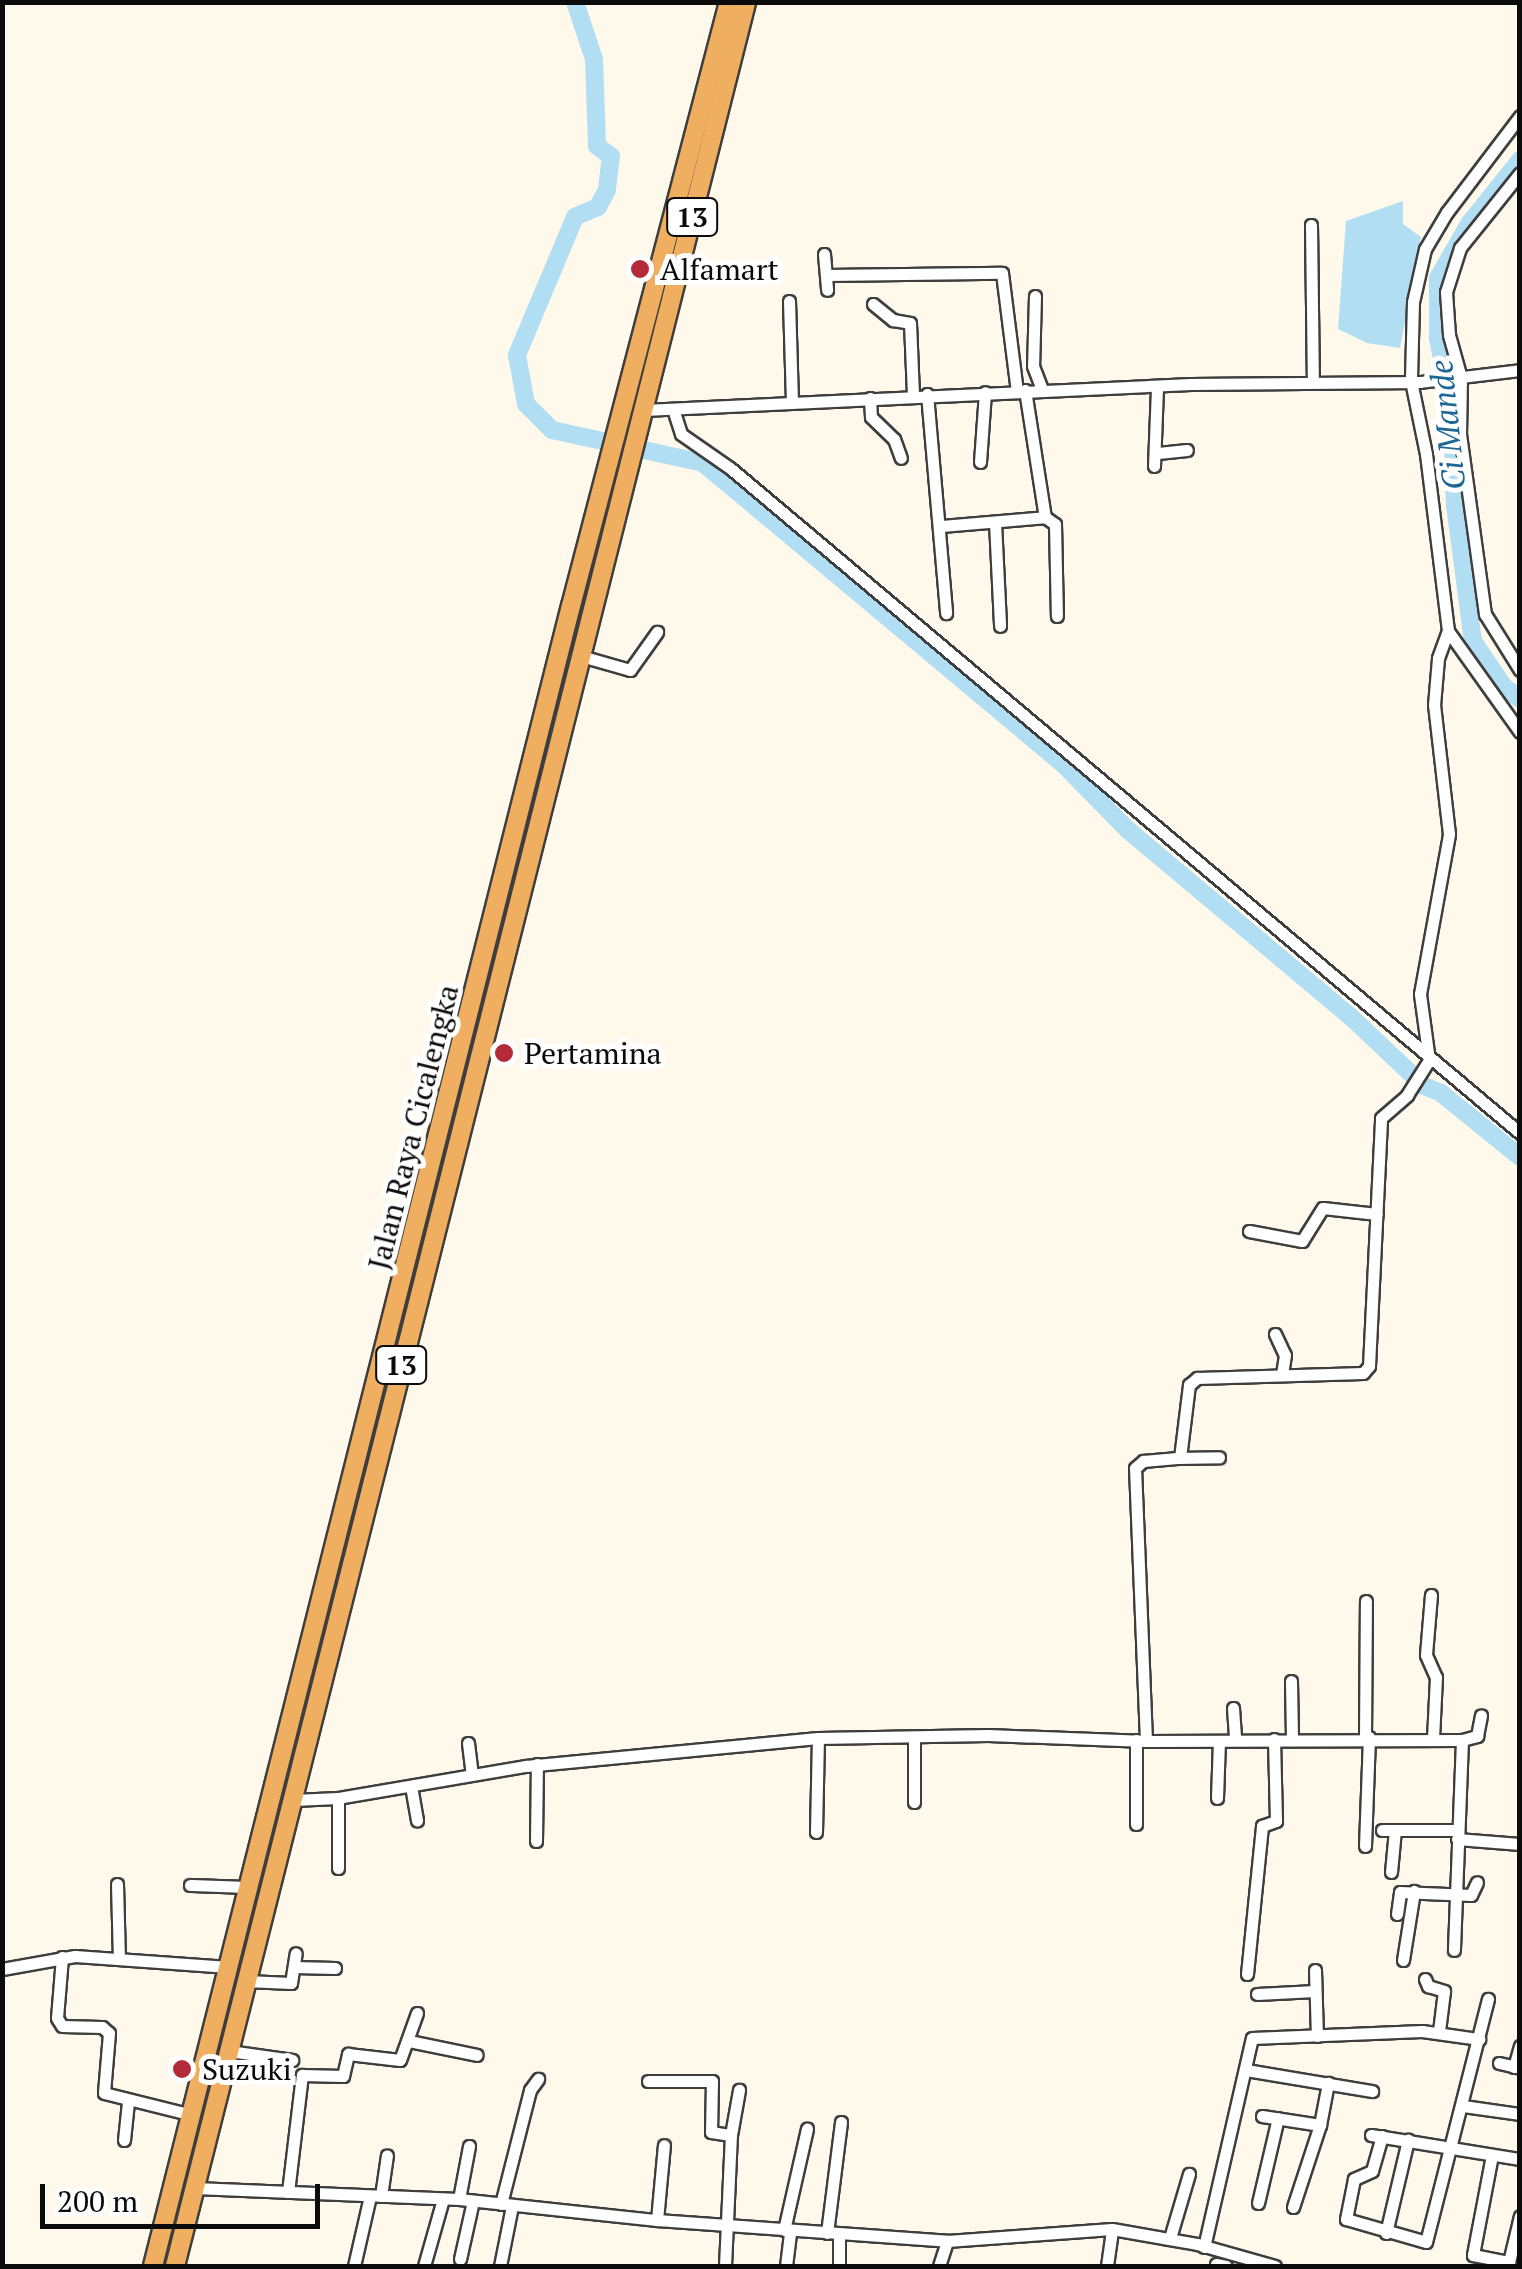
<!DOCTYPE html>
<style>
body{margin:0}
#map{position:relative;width:1522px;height:2269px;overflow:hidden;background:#fef9ea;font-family:"PT Serif",serif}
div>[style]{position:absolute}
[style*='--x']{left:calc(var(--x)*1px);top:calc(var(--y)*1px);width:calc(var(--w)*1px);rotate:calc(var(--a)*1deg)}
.water>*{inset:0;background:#b2def3}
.river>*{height:18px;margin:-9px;padding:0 9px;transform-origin:9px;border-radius:9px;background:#b2def3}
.roads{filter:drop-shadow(2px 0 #3e3e3e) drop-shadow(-2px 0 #3e3e3e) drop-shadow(0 2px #3e3e3e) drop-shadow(0 -2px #3e3e3e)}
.minor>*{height:11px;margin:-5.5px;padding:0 5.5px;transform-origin:5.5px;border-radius:5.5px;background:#fff}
.trunk>*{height:18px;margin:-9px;padding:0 9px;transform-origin:9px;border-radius:9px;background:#f0ae60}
.dots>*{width:28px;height:28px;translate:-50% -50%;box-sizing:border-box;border:5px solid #fff;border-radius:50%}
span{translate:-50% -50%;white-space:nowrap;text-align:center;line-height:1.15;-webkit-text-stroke:10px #fff;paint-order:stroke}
.shield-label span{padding:2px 8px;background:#fff;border:2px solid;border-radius:8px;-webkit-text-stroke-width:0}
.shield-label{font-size:28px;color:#0b0b0b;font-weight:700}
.poi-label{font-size:30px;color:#0b0b0b}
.left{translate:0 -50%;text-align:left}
.street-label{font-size:30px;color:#0b0b0b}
.water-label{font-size:32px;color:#1c6796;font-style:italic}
.frame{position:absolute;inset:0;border:5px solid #0b0b0b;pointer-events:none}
.scale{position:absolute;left:40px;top:2184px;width:280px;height:45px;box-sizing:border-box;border:5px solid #0b0b0b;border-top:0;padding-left:12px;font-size:30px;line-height:35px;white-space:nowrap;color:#0b0b0b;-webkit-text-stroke:8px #fff;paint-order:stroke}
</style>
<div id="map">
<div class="water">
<div style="clip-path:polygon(1403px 201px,1403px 224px,1421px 237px,1400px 348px,1367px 343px,1338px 329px,1346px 221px)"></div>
</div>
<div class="river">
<div style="--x:575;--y:2;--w:60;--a:71.6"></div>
<div style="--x:594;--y:59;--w:87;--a:88"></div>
<div style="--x:597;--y:146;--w:17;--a:36"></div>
<div style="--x:611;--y:156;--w:34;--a:97"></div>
<div style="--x:607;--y:190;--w:19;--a:118"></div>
<div style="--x:598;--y:207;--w:25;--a:157"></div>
<div style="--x:575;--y:217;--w:150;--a:112.8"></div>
<div style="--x:517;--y:355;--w:50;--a:79.6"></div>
<div style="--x:526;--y:404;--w:37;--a:45"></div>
<div style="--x:552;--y:430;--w:155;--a:12.3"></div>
<div style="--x:703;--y:463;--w:472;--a:39.9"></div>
<div style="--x:1065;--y:766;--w:90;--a:45.5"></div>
<div style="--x:1128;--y:830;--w:291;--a:40"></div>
<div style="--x:1351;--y:1017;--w:100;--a:43.4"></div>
<div style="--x:1424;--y:1086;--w:18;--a:22"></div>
<div style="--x:1441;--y:1093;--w:102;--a:39"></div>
<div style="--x:1520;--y:160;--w:82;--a:128.6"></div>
<div style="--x:1469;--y:224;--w:62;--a:119.9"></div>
<div style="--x:1438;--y:278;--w:60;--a:90"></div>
<div style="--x:1438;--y:338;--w:74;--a:79.1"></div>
<div style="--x:1452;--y:411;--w:94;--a:88.2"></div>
<div style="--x:1455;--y:505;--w:137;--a:82.5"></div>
<div style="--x:1473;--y:641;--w:55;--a:56"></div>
<div style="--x:1504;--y:687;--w:20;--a:37"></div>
</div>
<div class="roads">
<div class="minor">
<div style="--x:1520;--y:116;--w:121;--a:127.2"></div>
<div style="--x:1447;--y:212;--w:43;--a:120.7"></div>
<div style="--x:1425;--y:249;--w:54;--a:102.8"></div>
<div style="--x:1413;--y:302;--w:79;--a:91.5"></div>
<div style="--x:1411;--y:381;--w:75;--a:78.4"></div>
<div style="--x:1426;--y:454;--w:178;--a:82.9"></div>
<div style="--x:1448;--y:631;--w:124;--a:54.5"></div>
<div style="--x:1520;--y:173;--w:96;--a:128.7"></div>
<div style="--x:1460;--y:248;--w:46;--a:107.7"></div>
<div style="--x:1446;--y:292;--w:43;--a:86"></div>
<div style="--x:1449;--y:335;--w:45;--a:74.4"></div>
<div style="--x:1461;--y:378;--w:56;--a:91"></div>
<div style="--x:1460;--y:434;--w:182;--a:82.1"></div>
<div style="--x:1485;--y:614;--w:66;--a:58"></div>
<div style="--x:1311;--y:225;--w:157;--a:89.3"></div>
<div style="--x:824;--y:254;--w:36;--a:85"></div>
<div style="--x:827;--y:275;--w:175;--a:-0.7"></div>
<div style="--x:1002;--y:273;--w:119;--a:82.8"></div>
<div style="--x:1035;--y:296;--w:70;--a:91.6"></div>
<div style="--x:1033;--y:366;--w:26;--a:69"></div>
<div style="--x:789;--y:301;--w:101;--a:88.3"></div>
<div style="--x:873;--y:304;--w:26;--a:39"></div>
<div style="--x:893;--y:320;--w:17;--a:10"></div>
<div style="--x:910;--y:323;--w:72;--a:87.6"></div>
<div style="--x:1025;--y:390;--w:129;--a:81.1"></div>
<div style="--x:1045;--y:517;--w:12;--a:35"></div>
<div style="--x:1055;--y:524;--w:92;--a:88.8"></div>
<div style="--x:927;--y:394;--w:220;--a:85"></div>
<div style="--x:870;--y:398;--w:19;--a:87"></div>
<div style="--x:871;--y:417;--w:32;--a:44"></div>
<div style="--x:894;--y:439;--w:20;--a:70"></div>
<div style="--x:673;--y:409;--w:26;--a:72"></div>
<div style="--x:681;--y:434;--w:60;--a:34.8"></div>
<div style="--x:730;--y:468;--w:1033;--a:40.09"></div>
<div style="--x:644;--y:410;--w:547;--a:-2.73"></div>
<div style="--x:1190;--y:384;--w:230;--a:-0.5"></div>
<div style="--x:1420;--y:382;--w:101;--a:-6.8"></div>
<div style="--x:1158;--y:453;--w:29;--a:-6"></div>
<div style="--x:980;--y:462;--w:70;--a:-85.9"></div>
<div style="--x:1154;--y:466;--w:78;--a:-87.8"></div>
<div style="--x:995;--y:522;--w:104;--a:87.2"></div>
<div style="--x:941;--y:526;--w:104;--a:-4.9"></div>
<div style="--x:581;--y:656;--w:51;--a:15.9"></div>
<div style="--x:630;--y:670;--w:47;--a:-54.6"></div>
<div style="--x:1249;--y:1231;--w:54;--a:10.7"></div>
<div style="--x:1302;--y:1241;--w:39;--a:-58"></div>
<div style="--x:1323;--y:1208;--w:54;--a:6.3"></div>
<div style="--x:1275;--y:1334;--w:23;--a:65"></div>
<div style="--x:1285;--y:1355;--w:19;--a:99"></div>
<div style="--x:1180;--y:1458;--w:39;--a:-1"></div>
<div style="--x:1431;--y:1595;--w:60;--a:94.8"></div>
<div style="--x:1426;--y:1655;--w:24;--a:66"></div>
<div style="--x:1436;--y:1677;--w:62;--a:92.8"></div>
<div style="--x:1291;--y:1681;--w:57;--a:89"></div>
<div style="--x:1233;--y:1708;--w:32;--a:86"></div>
<div style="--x:1365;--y:1737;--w:136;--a:-89.6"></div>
<div style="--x:1462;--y:1740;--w:16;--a:-15"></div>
<div style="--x:1477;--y:1736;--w:21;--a:-79"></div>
<div style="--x:1146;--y:1741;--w:273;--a:-92.3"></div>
<div style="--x:1135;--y:1468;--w:11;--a:-41"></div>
<div style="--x:1143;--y:1461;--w:37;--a:-5"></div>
<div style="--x:1180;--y:1458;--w:74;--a:-83"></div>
<div style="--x:1189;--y:1385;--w:11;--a:-41"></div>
<div style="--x:1197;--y:1378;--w:166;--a:-1.7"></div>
<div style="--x:1363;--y:1373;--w:9;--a:-49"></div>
<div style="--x:1369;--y:1366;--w:248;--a:-87.2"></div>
<div style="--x:1381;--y:1118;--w:35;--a:-41"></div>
<div style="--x:1407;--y:1095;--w:41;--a:-57.8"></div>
<div style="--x:1429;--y:1060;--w:67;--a:-97.8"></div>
<div style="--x:1420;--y:994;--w:163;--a:-79.7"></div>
<div style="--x:1449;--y:834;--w:130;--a:-96.6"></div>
<div style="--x:1434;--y:705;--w:47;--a:-85.1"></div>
<div style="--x:1438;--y:658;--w:29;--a:-70"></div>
<div style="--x:468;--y:1743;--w:32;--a:83"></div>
<div style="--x:411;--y:1786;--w:35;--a:80"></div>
<div style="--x:338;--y:1798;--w:70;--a:90"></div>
<div style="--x:1217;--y:1798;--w:57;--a:-88"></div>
<div style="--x:293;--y:1800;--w:45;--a:-2.5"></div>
<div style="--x:338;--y:1798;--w:191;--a:-9.7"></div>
<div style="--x:526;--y:1766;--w:293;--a:-5.5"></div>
<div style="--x:818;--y:1738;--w:170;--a:-1"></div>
<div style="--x:988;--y:1735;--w:158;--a:2.2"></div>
<div style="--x:1146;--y:1741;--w:316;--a:-0.2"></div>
<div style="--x:1462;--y:1740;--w:210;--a:92.2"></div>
<div style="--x:914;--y:1802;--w:65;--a:-90"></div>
<div style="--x:1136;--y:1824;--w:84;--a:-90"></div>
<div style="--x:1382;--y:1830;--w:75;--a:0"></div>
<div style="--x:816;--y:1832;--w:94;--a:-88.8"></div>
<div style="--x:1457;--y:1839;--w:63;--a:4.5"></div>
<div style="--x:536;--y:1841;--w:77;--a:-89.3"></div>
<div style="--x:1365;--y:1846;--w:109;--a:-87.9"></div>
<div style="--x:1391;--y:1872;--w:42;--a:-84.6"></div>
<div style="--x:117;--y:1884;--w:74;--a:88.5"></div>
<div style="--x:190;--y:1885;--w:59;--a:1.9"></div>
<div style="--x:1397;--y:1914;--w:22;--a:-82"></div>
<div style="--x:1400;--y:1892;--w:71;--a:2.4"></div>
<div style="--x:1471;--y:1895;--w:14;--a:-65"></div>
<div style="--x:62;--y:1957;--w:61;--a:94.7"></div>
<div style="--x:57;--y:2018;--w:9;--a:58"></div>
<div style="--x:62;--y:2026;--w:40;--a:1.4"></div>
<div style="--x:102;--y:2027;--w:9;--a:41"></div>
<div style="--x:109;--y:2033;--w:60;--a:94.8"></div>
<div style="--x:104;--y:2093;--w:91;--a:14"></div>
<div style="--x:1403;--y:1960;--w:70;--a:-80.9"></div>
<div style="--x:294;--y:1967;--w:41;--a:1.4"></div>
<div style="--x:2;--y:1969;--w:74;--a:-10.1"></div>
<div style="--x:75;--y:1956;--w:154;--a:4.1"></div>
<div style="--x:1315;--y:1970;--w:66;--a:88.3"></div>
<div style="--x:1247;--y:1974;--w:149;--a:-84.2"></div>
<div style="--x:1262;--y:1826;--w:15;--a:-20"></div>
<div style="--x:1276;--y:1821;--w:82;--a:-91.4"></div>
<div style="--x:1425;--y:1979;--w:8;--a:67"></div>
<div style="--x:1428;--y:1986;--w:17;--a:17"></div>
<div style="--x:1444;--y:1991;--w:40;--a:97.1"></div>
<div style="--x:246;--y:1981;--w:45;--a:2.5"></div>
<div style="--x:291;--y:1983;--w:30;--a:-81"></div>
<div style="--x:1257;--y:1994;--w:58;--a:-3"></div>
<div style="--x:409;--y:2041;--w:69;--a:11.6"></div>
<div style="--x:229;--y:2051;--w:64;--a:8.1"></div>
<div style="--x:1499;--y:2063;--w:22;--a:13"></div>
<div style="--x:1514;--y:2067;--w:22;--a:-74"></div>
<div style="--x:1246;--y:2070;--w:128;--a:9.5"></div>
<div style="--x:648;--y:2081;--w:64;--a:0"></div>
<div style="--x:712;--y:2081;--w:51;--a:91.1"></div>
<div style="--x:711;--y:2132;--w:20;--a:9"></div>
<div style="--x:1463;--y:2106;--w:58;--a:8"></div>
<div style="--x:1262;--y:2116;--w:59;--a:8.8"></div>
<div style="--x:1371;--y:2135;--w:151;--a:9.2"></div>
<div style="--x:1382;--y:2136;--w:36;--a:106"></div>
<div style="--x:1372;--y:2171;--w:20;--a:156"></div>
<div style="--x:1354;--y:2179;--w:41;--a:101.3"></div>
<div style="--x:1346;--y:2219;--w:83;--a:16"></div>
<div style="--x:1426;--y:2242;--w:251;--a:-75.7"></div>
<div style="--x:124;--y:2140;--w:37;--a:-84"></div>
<div style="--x:1492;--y:2155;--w:102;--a:100.8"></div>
<div style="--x:1473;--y:2255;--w:37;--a:11"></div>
<div style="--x:1509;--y:2262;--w:47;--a:-76.6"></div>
<div style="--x:195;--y:2188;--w:264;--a:2.4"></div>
<div style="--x:459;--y:2199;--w:199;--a:6.1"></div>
<div style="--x:657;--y:2220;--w:291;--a:4.1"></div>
<div style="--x:947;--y:2241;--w:165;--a:-4.2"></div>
<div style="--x:1112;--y:2229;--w:86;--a:10"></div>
<div style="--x:1197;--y:2244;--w:81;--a:15.8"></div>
<div style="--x:288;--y:2192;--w:118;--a:-83.2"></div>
<div style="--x:302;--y:2075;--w:41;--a:1.4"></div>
<div style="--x:343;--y:2076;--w:23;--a:-77"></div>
<div style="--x:348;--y:2054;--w:52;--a:6.6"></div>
<div style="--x:400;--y:2060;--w:50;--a:-70.1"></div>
<div style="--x:381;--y:2196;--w:41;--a:-81.7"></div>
<div style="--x:459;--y:2199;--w:54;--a:-79.3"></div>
<div style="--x:1258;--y:2203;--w:87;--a:-76.8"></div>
<div style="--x:501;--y:2204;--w:118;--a:-75.7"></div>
<div style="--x:530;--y:2090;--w:14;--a:-54"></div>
<div style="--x:1293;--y:2207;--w:86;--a:-71.8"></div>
<div style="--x:1320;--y:2125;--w:43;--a:-79.2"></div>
<div style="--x:657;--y:2220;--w:75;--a:-84.7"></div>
<div style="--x:784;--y:2230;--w:104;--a:-77.2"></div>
<div style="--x:827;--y:2233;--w:112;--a:-82.8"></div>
<div style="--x:1386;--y:2233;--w:96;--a:-76.7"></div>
<div style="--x:1170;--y:2238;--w:67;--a:-73.5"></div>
<div style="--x:1204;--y:2247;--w:214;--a:-77.1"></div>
<div style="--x:1252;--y:2038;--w:170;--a:-2.4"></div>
<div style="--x:1422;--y:2031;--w:58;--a:8"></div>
<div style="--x:460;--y:2259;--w:59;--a:-77.4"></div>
<div style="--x:1216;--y:2264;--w:10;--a:11"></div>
<div style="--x:354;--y:2266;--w:72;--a:-77.1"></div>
<div style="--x:424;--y:2266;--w:70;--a:-74.2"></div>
<div style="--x:500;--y:2266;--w:61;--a:-78.7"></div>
<div style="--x:725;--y:2266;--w:131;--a:-87.4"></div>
<div style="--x:731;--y:2135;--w:46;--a:-79.9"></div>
<div style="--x:786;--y:2266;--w:35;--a:-83"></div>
<div style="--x:839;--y:2266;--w:32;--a:-90"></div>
<div style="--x:939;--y:2266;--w:26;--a:-72"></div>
<div style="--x:1107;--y:2266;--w:37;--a:-82"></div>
</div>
<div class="trunk">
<div style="--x:153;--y:2266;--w:1712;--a:-75.87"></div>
<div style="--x:571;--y:606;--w:624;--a:-75.34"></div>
<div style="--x:175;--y:2266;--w:2335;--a:-75.84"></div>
</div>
</div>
<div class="dots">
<div style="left:640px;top:269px;background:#b32b39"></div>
<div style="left:504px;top:1053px;background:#b32b39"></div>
<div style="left:182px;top:2069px;background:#b32b39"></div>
</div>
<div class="shield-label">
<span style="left:692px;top:217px">13</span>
<span style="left:401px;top:1365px">13</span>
</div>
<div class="poi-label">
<span class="left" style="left:660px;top:269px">Alfamart</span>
<span class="left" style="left:524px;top:1053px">Pertamina</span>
<span class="left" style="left:202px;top:2069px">Suzuki</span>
</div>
<div class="street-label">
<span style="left:413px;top:1127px;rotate:-76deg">Jalan Raya Cicalengka</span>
</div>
<div class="water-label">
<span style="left:1447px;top:425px;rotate:-96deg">Ci Mande</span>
</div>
<div class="frame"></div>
<div class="scale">200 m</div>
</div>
